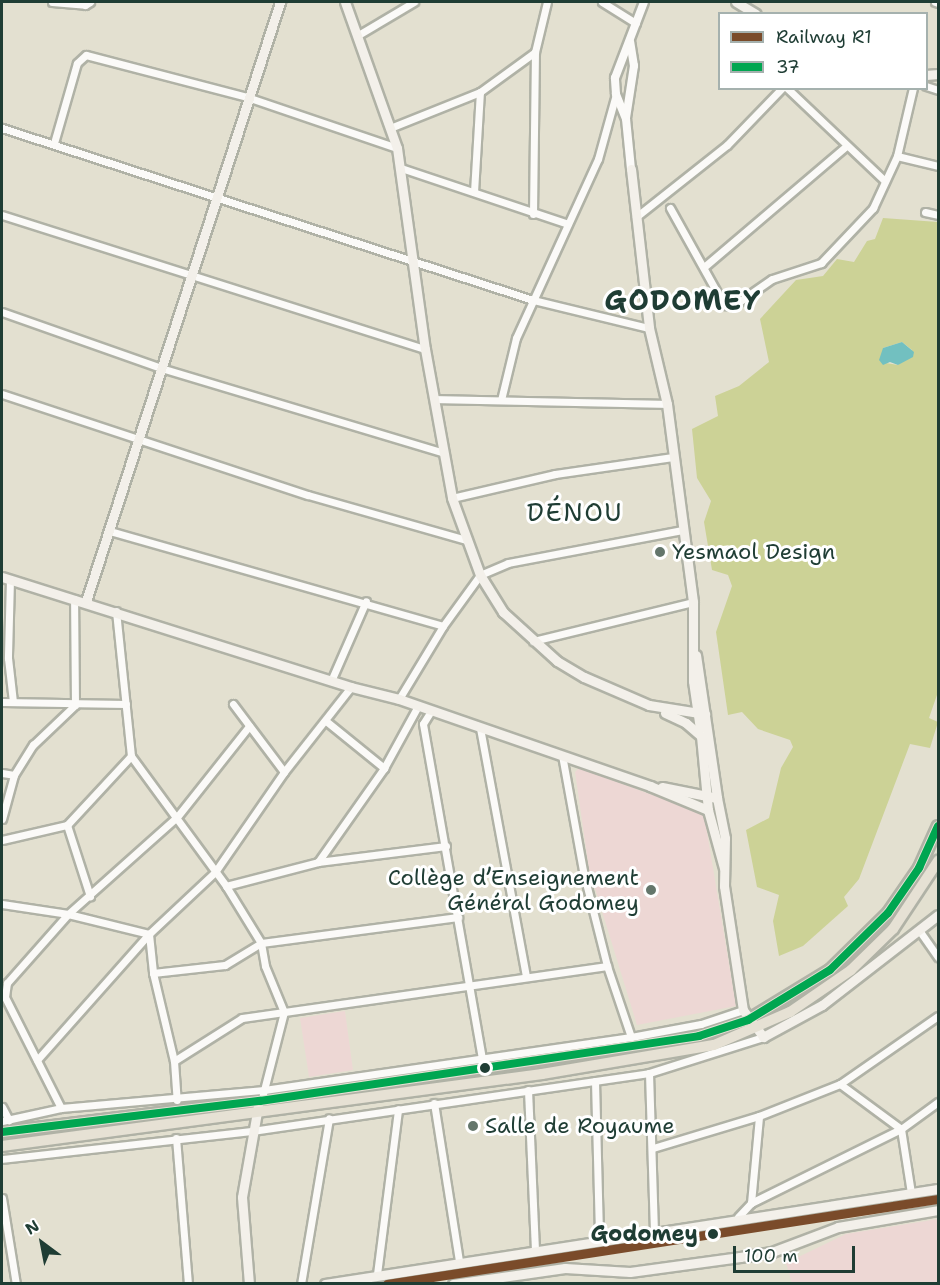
<!DOCTYPE html>
<meta charset="utf-8">
<style>
body{margin:0}
#map{position:relative;width:940px;height:1285px;overflow:hidden;background:#e3e0d0;font-family:"Shantell Sans",sans-serif}
div>[style]{position:absolute}
[style*='--x']{left:calc(var(--x)*1px);top:calc(var(--y)*1px);width:calc(var(--w)*1px);rotate:calc(var(--a)*1deg)}
.built>*{inset:0;background:#edd7d4}
.green>*{inset:0;background:#ccd296}
.water>*{inset:0;background:#72c0c0}
.roads{filter:drop-shadow(2px 0 #b0b2a6) drop-shadow(-2px 0 #b0b2a6) drop-shadow(0 2px #b0b2a6) drop-shadow(0 -2px #b0b2a6)}
.minor>*{height:7px;margin:-3.5px;padding:0 3.5px;transform-origin:3.5px;border-radius:3.5px;background:#fbfaf8}
.tertiary>*{height:8px;margin:-4px;padding:0 4px;transform-origin:4px;border-radius:4px;background:#fbfaf8}
.secondary>*{height:9px;margin:-4.5px;padding:0 4.5px;transform-origin:4.5px;border-radius:4.5px;background:#f3f0ea}
.trunk>*{height:10px;margin:-5px;padding:0 5px;transform-origin:5px;border-radius:5px;background:#e6e1d4}
.bus-1>*{height:8px;margin:-4px;padding:0 4px;transform-origin:4px;border-radius:4px;background:#00a651}
.rail-1>*{height:9px;margin:-4.5px;padding:0 4.5px;transform-origin:4.5px;border-radius:4.5px;background:#7a4b2a}
.dots>*{width:16px;height:16px;translate:-50% -50%;box-sizing:border-box;border:3px solid #fff;border-radius:50%}
span{translate:-50% -50%;white-space:nowrap;text-align:center;line-height:1.15;-webkit-text-stroke:6px #fff;paint-order:stroke}
.poi-label{font-size:22px;color:#1f3d34}
.left{translate:0 -50%;text-align:left}
.right{translate:-100% -50%;text-align:right}
.stop-label{font-size:22px;color:#1f3d34;font-weight:700}
.quarter-label{font-size:26px;color:#1f3d34;letter-spacing:1.5px}
.district-label{font-size:28px;color:#1f3d34;font-weight:700;letter-spacing:1.5px}
.frame{position:absolute;inset:0;border:3px solid #1f3d34;pointer-events:none}
.legend{position:absolute;left:718px;top:12px;width:210px;height:78px;box-sizing:border-box;background:#fff;border:2px solid #a5b1ae;margin:0;padding:8px 10px;list-style:none;font-size:18px;color:#1f3d34}
.legend li{display:flex;align-items:center;gap:12px;height:30px}
.legend b{width:30px;border:2px solid #a5b1ae}
.north{position:absolute;left:12px;top:1213px;width:60px;height:60px;-webkit-text-stroke:4px #fff;paint-order:stroke;rotate:328deg;font-size:16px;font-weight:700;line-height:24px;text-align:center;color:#1f3d34}
.north::after{content:'';display:block;margin:auto;width:21px;height:27px;background:#1f3d34;clip-path:polygon(50% 0,100% 100%,50% 72%,0 100%)}
.scale{position:absolute;left:733px;top:1246px;width:122px;height:27px;box-sizing:border-box;border:3px solid #1f3d34;border-top:0;padding-left:8px;font-size:18px;line-height:21px;white-space:nowrap;color:#1f3d34;-webkit-text-stroke:4px #fff;paint-order:stroke}
</style>
<div id="map">
<div class="built">
<div style="clip-path:polygon(579px 768px,704px 814px,736px 1006px,637px 1025px,589px 869px,575px 772px)"></div>
<div style="clip-path:polygon(345px 1011px,353px 1070px,309px 1077px,300px 1018px)"></div>
<div style="clip-path:polygon(938px 1219px,938px 1283px,792px 1283px,786px 1263px,846px 1234px)"></div>
</div>
<div class="green">
<div style="clip-path:polygon(evenodd,883px 218px,938px 222px,938px 692px,929px 718px,938px 722px,930px 748px,910px 744px,859px 879px,844px 897px,848px 906px,803px 946px,779px 956px,773px 921px,779px 895px,757px 887px,746px 830px,769px 818px,781px 768px,793px 747px,790px 740px,758px 729px,742px 712px,728px 715px,716px 632px,732px 586px,728px 575px,712px 570px,704px 522px,711px 501px,697px 478px,692px 429px,718px 416px,715px 396px,739px 386px,769px 362px,760px 319px,796px 280px,823px 276px,837px 259px,854px 262px,867px 241px,875px 239px,883px 218px,902px 342px,912px 350px,898px 365px,886px 363px,883px 348px,902px 342px)"></div>
</div>
<div class="water">
<div style="clip-path:polygon(902px 342px,914px 352px,913px 357px,898px 365px,890px 362px,883px 365px,879px 360px,883px 348px)"></div>
</div>
<div class="roads">
<div class="minor">
<div style="--x:52;--y:2;--w:33;--a:5"></div>
<div style="--x:85;--y:5;--w:6;--a:-31"></div>
<div style="--x:602;--y:2;--w:40;--a:32"></div>
<div style="--x:935;--y:2;--w:3;--a:18"></div>
<div style="--x:360;--y:34;--w:63;--a:-30.7"></div>
<div style="--x:926;--y:86;--w:13;--a:18"></div>
<div style="--x:787;--y:88;--w:135;--a:43.5"></div>
<div style="--x:2;--y:128;--w:558;--a:17.95"></div>
<div style="--x:533;--y:300;--w:119;--a:13.6"></div>
<div style="--x:390;--y:128;--w:97;--a:-21.8"></div>
<div style="--x:480;--y:92;--w:68;--a:-36"></div>
<div style="--x:54;--y:143;--w:83;--a:-74"></div>
<div style="--x:77;--y:63;--w:12;--a:-42"></div>
<div style="--x:86;--y:55;--w:166;--a:14.6"></div>
<div style="--x:247;--y:97;--w:158;--a:18.8"></div>
<div style="--x:897;--y:156;--w:42;--a:13.7"></div>
<div style="--x:401;--y:168;--w:176;--a:18.5"></div>
<div style="--x:474;--y:192;--w:100;--a:-86.6"></div>
<div style="--x:670;--y:208;--w:111;--a:60.9"></div>
<div style="--x:724;--y:305;--w:9;--a:6"></div>
<div style="--x:733;--y:306;--w:47;--a:-34.7"></div>
<div style="--x:772;--y:279;--w:52;--a:-18.1"></div>
<div style="--x:821;--y:263;--w:76;--a:-46.6"></div>
<div style="--x:873;--y:208;--w:57;--a:-65.2"></div>
<div style="--x:897;--y:156;--w:70;--a:-76.8"></div>
<div style="--x:925;--y:212;--w:13;--a:13"></div>
<div style="--x:533;--y:214;--w:162;--a:-89.3"></div>
<div style="--x:535;--y:52;--w:51;--a:-76.5"></div>
<div style="--x:2;--y:215;--w:444;--a:17.6"></div>
<div style="--x:636;--y:217;--w:116;--a:-38.4"></div>
<div style="--x:727;--y:145;--w:79;--a:-46"></div>
<div style="--x:704;--y:267;--w:185;--a:-40.4"></div>
<div style="--x:2;--y:312;--w:169;--a:19.4"></div>
<div style="--x:161;--y:368;--w:295;--a:16.7"></div>
<div style="--x:2;--y:394;--w:322;--a:18.3"></div>
<div style="--x:308;--y:495;--w:164;--a:15.9"></div>
<div style="--x:435;--y:399;--w:232;--a:1.2"></div>
<div style="--x:501;--y:400;--w:64;--a:-76.4"></div>
<div style="--x:516;--y:338;--w:197;--a:-65.4"></div>
<div style="--x:598;--y:159;--w:67;--a:-74.5"></div>
<div style="--x:452;--y:498;--w:106;--a:-13.1"></div>
<div style="--x:555;--y:474;--w:119;--a:-8.2"></div>
<div style="--x:110;--y:531;--w:346;--a:15.9"></div>
<div style="--x:10;--y:579;--w:79;--a:91.5"></div>
<div style="--x:8;--y:658;--w:44;--a:83.5"></div>
<div style="--x:116;--y:611;--w:146;--a:84.1"></div>
<div style="--x:131;--y:756;--w:161;--a:53.8"></div>
<div style="--x:226;--y:886;--w:67;--a:58.4"></div>
<div style="--x:261;--y:943;--w:23;--a:80"></div>
<div style="--x:265;--y:966;--w:50;--a:67.6"></div>
<div style="--x:284;--y:1012;--w:85;--a:104.4"></div>
<div style="--x:533;--y:641;--w:165;--a:-13.7"></div>
<div style="--x:331;--y:681;--w:87;--a:-66.4"></div>
<div style="--x:399;--y:699;--w:85;--a:-58.9"></div>
<div style="--x:443;--y:626;--w:63;--a:-54"></div>
<div style="--x:480;--y:575;--w:30;--a:-23"></div>
<div style="--x:508;--y:563;--w:178;--a:-10.7"></div>
<div style="--x:2;--y:702;--w:124;--a:0.9"></div>
<div style="--x:233;--y:704;--w:85;--a:53.1"></div>
<div style="--x:431;--y:711;--w:15;--a:122"></div>
<div style="--x:423;--y:724;--w:339;--a:80"></div>
<div style="--x:326;--y:721;--w:75;--a:39"></div>
<div style="--x:480;--y:728;--w:253;--a:79.5"></div>
<div style="--x:562;--y:755;--w:118;--a:79.7"></div>
<div style="--x:583;--y:871;--w:98;--a:75.8"></div>
<div style="--x:607;--y:966;--w:75;--a:71.3"></div>
<div style="--x:2;--y:773;--w:12;--a:9"></div>
<div style="--x:2;--y:819;--w:46;--a:-74.7"></div>
<div style="--x:14;--y:775;--w:36;--a:-58"></div>
<div style="--x:33;--y:745;--w:58;--a:-43.6"></div>
<div style="--x:75;--y:705;--w:106;--a:-90.5"></div>
<div style="--x:67;--y:825;--w:75;--a:72.1"></div>
<div style="--x:2;--y:840;--w:67;--a:-13"></div>
<div style="--x:67;--y:825;--w:94;--a:-47.2"></div>
<div style="--x:318;--y:862;--w:115;--a:-54.9"></div>
<div style="--x:384;--y:768;--w:71;--a:-61.3"></div>
<div style="--x:226;--y:886;--w:95;--a:-14.6"></div>
<div style="--x:318;--y:862;--w:129;--a:-7.1"></div>
<div style="--x:2;--y:904;--w:67;--a:8.6"></div>
<div style="--x:68;--y:914;--w:83;--a:13.9"></div>
<div style="--x:919;--y:930;--w:33;--a:55"></div>
<div style="--x:149;--y:934;--w:39;--a:84"></div>
<div style="--x:153;--y:973;--w:90;--a:76.6"></div>
<div style="--x:174;--y:1061;--w:39;--a:86"></div>
<div style="--x:153;--y:973;--w:72;--a:-6.3"></div>
<div style="--x:225;--y:965;--w:42;--a:-31.4"></div>
<div style="--x:261;--y:943;--w:199;--a:-7.5"></div>
<div style="--x:37;--y:1060;--w:169;--a:-48.4"></div>
<div style="--x:149;--y:934;--w:91;--a:-43.2"></div>
<div style="--x:215;--y:872;--w:121;--a:-55.4"></div>
<div style="--x:284;--y:772;--w:108;--a:-51.8"></div>
<div style="--x:174;--y:1061;--w:80;--a:-32.3"></div>
<div style="--x:242;--y:1018;--w:369;--a:-8.1"></div>
<div style="--x:649;--y:1073;--w:159;--a:88.2"></div>
<div style="--x:595;--y:1081;--w:158;--a:88.5"></div>
<div style="--x:840;--y:1084;--w:76;--a:36.4"></div>
<div style="--x:901;--y:1129;--w:65;--a:81.1"></div>
<div style="--x:528;--y:1090;--w:161;--a:87.5"></div>
<div style="--x:434;--y:1103;--w:160;--a:81"></div>
<div style="--x:2;--y:1107;--w:15;--a:62"></div>
<div style="--x:61;--y:1108;--w:124;--a:-116.8"></div>
<div style="--x:5;--y:997;--w:14;--a:-82"></div>
<div style="--x:7;--y:983;--w:92;--a:-48.5"></div>
<div style="--x:68;--y:914;--w:146;--a:-41.7"></div>
<div style="--x:177;--y:817;--w:116;--a:-51.6"></div>
<div style="--x:2;--y:1121;--w:60;--a:-12.4"></div>
<div style="--x:61;--y:1108;--w:204;--a:-5.1"></div>
<div style="--x:264;--y:1090;--w:371;--a:-8.2"></div>
<div style="--x:631;--y:1037;--w:71;--a:-10.5"></div>
<div style="--x:701;--y:1024;--w:44;--a:-18.4"></div>
<div style="--x:176;--y:1138;--w:146;--a:85.3"></div>
<div style="--x:653;--y:1148;--w:111;--a:-16.8"></div>
<div style="--x:759;--y:1116;--w:87;--a:-21.6"></div>
<div style="--x:840;--y:1084;--w:119;--a:-34.8"></div>
<div style="--x:2;--y:1159;--w:252;--a:-6.4"></div>
<div style="--x:252;--y:1131;--w:401;--a:-8.3"></div>
<div style="--x:649;--y:1073;--w:120;--a:-17.5"></div>
<div style="--x:2;--y:1198;--w:87;--a:80.8"></div>
<div style="--x:751;--y:1203;--w:87;--a:-84.7"></div>
<div style="--x:738;--y:1217;--w:19;--a:-47"></div>
<div style="--x:751;--y:1203;--w:167;--a:-26.3"></div>
<div style="--x:901;--y:1129;--w:46;--a:-36.1"></div>
<div style="--x:377;--y:1274;--w:166;--a:-82.7"></div>
<div style="--x:301;--y:1284;--w:168;--a:-80.4"></div>
</div>
<div class="tertiary">
<div style="--x:626;--y:118;--w:53;--a:-81.3"></div>
<div style="--x:634;--y:66;--w:24;--a:-99"></div>
<div style="--x:631;--y:169;--w:50;--a:-95.7"></div>
<div style="--x:626;--y:119;--w:27;--a:-112"></div>
<div style="--x:616;--y:94;--w:16;--a:-94"></div>
<div style="--x:615;--y:78;--w:81;--a:-69.1"></div>
</div>
<div class="secondary">
<div style="--x:345;--y:2;--w:155;--a:70.4"></div>
<div style="--x:397;--y:148;--w:203;--a:82.1"></div>
<div style="--x:425;--y:349;--w:151;--a:79.7"></div>
<div style="--x:452;--y:498;--w:82;--a:70"></div>
<div style="--x:480;--y:575;--w:44;--a:58.1"></div>
<div style="--x:503;--y:612;--w:73;--a:42.2"></div>
<div style="--x:557;--y:661;--w:31;--a:31"></div>
<div style="--x:584;--y:677;--w:71;--a:23.3"></div>
<div style="--x:649;--y:705;--w:57;--a:9.1"></div>
<div style="--x:736;--y:2;--w:23;--a:31"></div>
<div style="--x:926;--y:75;--w:12;--a:-5"></div>
<div style="--x:631;--y:169;--w:160;--a:83.5"></div>
<div style="--x:649;--y:328;--w:78;--a:76.7"></div>
<div style="--x:667;--y:404;--w:200;--a:82.5"></div>
<div style="--x:693;--y:602;--w:79;--a:90"></div>
<div style="--x:693;--y:681;--w:56;--a:81.7"></div>
<div style="--x:2;--y:577;--w:366;--a:17.5"></div>
<div style="--x:351;--y:687;--w:49;--a:14"></div>
<div style="--x:399;--y:699;--w:266;--a:19.1"></div>
<div style="--x:650;--y:786;--w:63;--a:22.5"></div>
<div style="--x:86;--y:601;--w:630;--a:-72.05"></div>
<div style="--x:696;--y:655;--w:145;--a:81.6"></div>
<div style="--x:665;--y:713;--w:23;--a:25"></div>
<div style="--x:686;--y:723;--w:20;--a:41"></div>
<div style="--x:701;--y:736;--w:74;--a:84.6"></div>
<div style="--x:708;--y:810;--w:60;--a:74.6"></div>
<div style="--x:662;--y:787;--w:56;--a:11.3"></div>
<div style="--x:717;--y:798;--w:41;--a:78.7"></div>
<div style="--x:725;--y:838;--w:48;--a:91.2"></div>
<div style="--x:724;--y:886;--w:125;--a:81.3"></div>
<div style="--x:743;--y:1010;--w:34;--a:53"></div>
<div style="--x:763;--y:1037;--w:67;--a:-28.5"></div>
<div style="--x:822;--y:1005;--w:147;--a:-37.8"></div>
<div style="--x:249;--y:1284;--w:87;--a:-94.6"></div>
<div style="--x:242;--y:1197;--w:92;--a:-80"></div>
<div style="--x:325;--y:1284;--w:620;--a:-8.81"></div>
<div style="--x:453;--y:1284;--w:113;--a:-8.1"></div>
<div style="--x:565;--y:1268;--w:65;--a:3.5"></div>
<div style="--x:630;--y:1272;--w:111;--a:-7.8"></div>
<div style="--x:740;--y:1257;--w:32;--a:-9"></div>
<div style="--x:772;--y:1252;--w:71;--a:-20.7"></div>
<div style="--x:838;--y:1227;--w:101;--a:-9.6"></div>
</div>
<div class="trunk">
<div style="--x:2;--y:1132;--w:260;--a:-6.9"></div>
<div style="--x:260;--y:1101;--w:444;--a:-8.4"></div>
<div style="--x:699;--y:1036;--w:52;--a:-18.1"></div>
<div style="--x:748;--y:1020;--w:96;--a:-31.4"></div>
<div style="--x:830;--y:970;--w:81;--a:-44.5"></div>
<div style="--x:888;--y:913;--w:55;--a:-55.4"></div>
<div style="--x:919;--y:868;--w:46;--a:-65.7"></div>
<div style="--x:2;--y:1146;--w:545;--a:-7.59"></div>
<div style="--x:542;--y:1074;--w:174;--a:-9.6"></div>
<div style="--x:714;--y:1045;--w:83;--a:-23.5"></div>
<div style="--x:790;--y:1012;--w:74;--a:-34.5"></div>
<div style="--x:851;--y:970;--w:59;--a:-44.3"></div>
<div style="--x:893;--y:929;--w:82;--a:-56.5"></div>
</div>
</div>
<div class="bus-1">
<div style="--x:2;--y:1132;--w:260;--a:-6.9"></div>
<div style="--x:260;--y:1101;--w:444;--a:-8.4"></div>
<div style="--x:699;--y:1036;--w:52;--a:-18.1"></div>
<div style="--x:748;--y:1020;--w:96;--a:-31.4"></div>
<div style="--x:830;--y:970;--w:81;--a:-44.5"></div>
<div style="--x:888;--y:913;--w:55;--a:-55.4"></div>
<div style="--x:919;--y:868;--w:46;--a:-65.7"></div>
</div>
<div class="rail-1">
<div style="--x:387;--y:1284;--w:558;--a:-8.77"></div>
</div>
<div class="dots">
<div style="left:660px;top:552px;background:#64766b"></div>
<div style="left:651px;top:890px;background:#64766b"></div>
<div style="left:485px;top:1068px;background:#1f3d34"></div>
<div style="left:473px;top:1126px;background:#64766b"></div>
<div style="left:713px;top:1234px;background:#1f3d34"></div>
</div>
<div class="poi-label">
<span class="left" style="left:672px;top:552px">Yesmaol Design</span>
<span class="right" style="left:639px;top:890px">Collège d’Enseignement<br>Général Godomey</span>
<span class="left" style="left:485px;top:1126px">Salle de Royaume</span>
</div>
<div class="stop-label">
<span class="right" style="left:698px;top:1234px">Godomey</span>
</div>
<div class="quarter-label">
<span style="left:575px;top:512px">DÉNOU</span>
</div>
<div class="district-label">
<span style="left:683px;top:300px">GODOMEY</span>
</div>
<div class="frame"></div>
<ul class="legend">
<li><b style="height:8px;background:#7a4b2a"></b>Railway R1</li>
<li><b style="height:8px;background:#00a651"></b>37</li>
</ul>
<div class="north">N</div>
<div class="scale">100 m</div>
</div>
